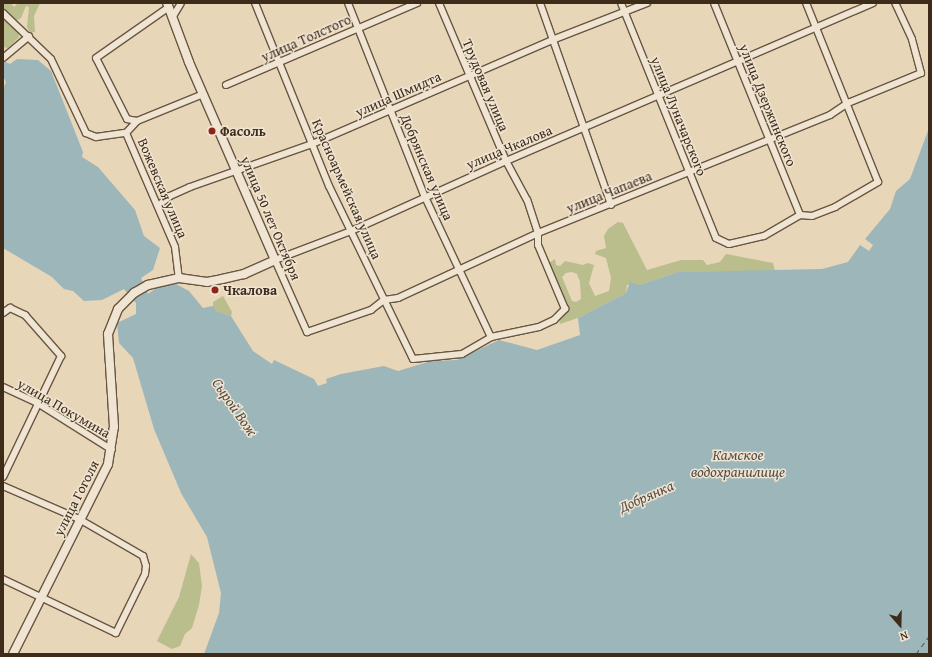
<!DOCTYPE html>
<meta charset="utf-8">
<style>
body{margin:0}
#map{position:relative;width:932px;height:657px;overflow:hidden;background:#e8d6b9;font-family:"Gentium Book Plus",serif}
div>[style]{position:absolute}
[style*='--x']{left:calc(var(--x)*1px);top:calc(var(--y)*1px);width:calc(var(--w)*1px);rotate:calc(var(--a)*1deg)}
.green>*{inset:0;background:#babd8c}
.water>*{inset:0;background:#9cb6ba}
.ferry>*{height:1px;margin-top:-0.5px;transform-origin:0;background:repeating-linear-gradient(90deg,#564e43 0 5px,transparent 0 9px)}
.roads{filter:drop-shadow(1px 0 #685642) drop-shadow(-1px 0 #685642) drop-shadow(0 1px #685642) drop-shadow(0 -1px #685642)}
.street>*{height:6px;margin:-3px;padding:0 3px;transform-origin:3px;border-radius:3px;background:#f0e4d2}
.secondary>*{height:8px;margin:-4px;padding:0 4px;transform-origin:4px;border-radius:4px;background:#f0e4d2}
.dots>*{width:11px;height:11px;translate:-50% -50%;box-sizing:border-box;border:2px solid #f0e4d2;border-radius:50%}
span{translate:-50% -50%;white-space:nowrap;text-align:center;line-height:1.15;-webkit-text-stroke:3px #f0e4d2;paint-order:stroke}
.street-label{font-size:14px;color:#3e2c1b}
.poi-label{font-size:14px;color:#3e2c1b;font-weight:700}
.left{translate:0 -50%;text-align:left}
.water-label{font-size:15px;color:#564e43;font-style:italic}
.frame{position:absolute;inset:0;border:4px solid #3e2c1b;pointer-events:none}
.north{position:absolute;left:880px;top:605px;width:40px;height:40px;-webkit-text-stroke:3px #f0e4d2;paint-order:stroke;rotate:160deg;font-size:11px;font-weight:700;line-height:16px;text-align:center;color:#3e2c1b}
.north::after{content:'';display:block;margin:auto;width:14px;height:18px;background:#3e2c1b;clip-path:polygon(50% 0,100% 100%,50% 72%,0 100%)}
</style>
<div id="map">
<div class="green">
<div style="clip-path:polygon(3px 3px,11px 3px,14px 7px,18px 3px,40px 3px,34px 16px,35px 32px,30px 33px,27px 27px,29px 7px,26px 6px,21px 18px,16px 21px,3px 8px)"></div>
<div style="clip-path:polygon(3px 18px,18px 32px,19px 37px,8px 48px,3px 47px)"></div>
<div style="clip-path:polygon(evenodd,618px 222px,623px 223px,647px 270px,681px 260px,703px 260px,707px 265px,720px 262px,726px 254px,773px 263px,775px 271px,678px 272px,639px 285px,627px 285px,626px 293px,578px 318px,560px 324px,559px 319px,567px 309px,549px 263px,555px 259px,556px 265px,560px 266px,565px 261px,583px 265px,588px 263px,594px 265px,589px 283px,595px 296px,609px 291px,611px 278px,606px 258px,595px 254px,596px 251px,606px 248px,604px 236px,608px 229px,618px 222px,572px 272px,577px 274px,580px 282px,581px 299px,576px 302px,572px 301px,562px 277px,566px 273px,572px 272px)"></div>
<div style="clip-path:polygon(223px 296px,232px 312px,231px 316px,215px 311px,213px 306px,213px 302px)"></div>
<div style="clip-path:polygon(191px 554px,199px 563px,202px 586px,199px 605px,192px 628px,185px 634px,180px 646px,172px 649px,157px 641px,179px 597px)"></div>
</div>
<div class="water">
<div style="clip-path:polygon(17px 59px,38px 60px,51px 71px,83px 152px,82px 157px,98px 167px,135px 210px,144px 236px,160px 248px,153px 270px,141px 278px,148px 294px,159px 286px,174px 283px,189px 291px,203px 308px,213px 306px,216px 311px,231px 316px,253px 351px,272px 364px,274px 360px,314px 379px,318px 386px,327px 383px,326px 379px,341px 374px,384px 366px,398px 371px,431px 361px,457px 360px,499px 340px,537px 350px,580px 335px,578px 318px,626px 293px,630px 282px,639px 285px,678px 272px,822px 269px,848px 262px,860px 245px,869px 251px,873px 245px,865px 239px,890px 209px,896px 191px,910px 179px,929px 128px,929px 654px,204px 654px,219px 613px,221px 593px,207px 537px,181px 493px,154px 429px,133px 358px,119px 343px,117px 323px,136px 314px,136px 303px,124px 289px,102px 300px,84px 301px,73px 291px,64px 289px,52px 277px,3px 248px,3px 90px,6px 82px,3px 76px,3px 61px,10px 64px)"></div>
</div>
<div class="ferry">
<div style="--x:916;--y:654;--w:22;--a:-54"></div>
</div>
<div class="roads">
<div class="street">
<div style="--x:255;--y:3;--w:197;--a:68"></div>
<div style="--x:329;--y:186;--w:192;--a:64.1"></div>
<div style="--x:413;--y:359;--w:49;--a:-5.8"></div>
<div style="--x:462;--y:354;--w:34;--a:-30"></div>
<div style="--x:491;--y:337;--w:49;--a:-11.8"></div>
<div style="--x:539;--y:327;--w:17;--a:-25"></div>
<div style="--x:554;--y:320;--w:16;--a:-45"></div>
<div style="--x:565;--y:309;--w:69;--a:-112.9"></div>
<div style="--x:538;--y:245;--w:12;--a:-90"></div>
<div style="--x:538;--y:233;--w:35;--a:-108"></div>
<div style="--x:527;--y:200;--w:44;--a:-118.3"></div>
<div style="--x:506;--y:161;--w:172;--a:-113"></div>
<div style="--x:348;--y:3;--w:209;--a:68.4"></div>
<div style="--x:425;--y:197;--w:155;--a:64.8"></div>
<div style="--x:540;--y:3;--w:214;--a:70.6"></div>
<div style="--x:621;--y:3;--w:253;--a:68"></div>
<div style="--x:716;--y:238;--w:14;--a:25"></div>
<div style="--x:729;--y:244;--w:36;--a:-13"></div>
<div style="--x:764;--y:236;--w:42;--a:-30.3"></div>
<div style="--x:800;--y:215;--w:12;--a:5"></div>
<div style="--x:812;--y:216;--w:25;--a:-21"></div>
<div style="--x:835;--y:207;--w:50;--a:-30.2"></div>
<div style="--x:878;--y:182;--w:193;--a:-111.9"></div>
<div style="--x:714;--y:3;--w:229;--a:67.9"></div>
<div style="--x:873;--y:3;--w:400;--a:156.7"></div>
<div style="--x:506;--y:161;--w:170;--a:155.7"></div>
<div style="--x:351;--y:231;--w:81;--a:159.1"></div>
<div style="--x:275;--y:260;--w:79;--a:66"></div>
<div style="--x:307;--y:332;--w:68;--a:-19"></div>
<div style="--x:371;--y:310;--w:16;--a:-38"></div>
<div style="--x:384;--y:300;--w:14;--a:-8"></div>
<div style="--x:398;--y:298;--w:154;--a:-24.9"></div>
<div style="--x:538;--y:233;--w:315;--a:-22"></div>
<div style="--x:830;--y:115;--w:22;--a:-34"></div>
<div style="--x:848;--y:103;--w:79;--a:-22.3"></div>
<div style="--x:921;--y:73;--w:35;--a:-105"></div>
<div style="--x:912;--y:39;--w:40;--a:-115"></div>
<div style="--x:3;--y:13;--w:66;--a:43.8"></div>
<div style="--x:51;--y:59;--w:82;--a:64.7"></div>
<div style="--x:86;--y:133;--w:11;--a:22"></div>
<div style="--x:96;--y:137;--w:30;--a:-8"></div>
<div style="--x:172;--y:18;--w:17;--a:-59"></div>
<div style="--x:3;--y:58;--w:34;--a:-40"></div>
<div style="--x:226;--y:85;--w:208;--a:-23.2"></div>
<div style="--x:137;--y:121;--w:10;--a:-169"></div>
<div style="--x:127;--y:119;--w:68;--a:-116.9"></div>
<div style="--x:96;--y:58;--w:89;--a:-34.9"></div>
<div style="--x:126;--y:133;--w:124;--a:66.7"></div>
<div style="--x:175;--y:247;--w:31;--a:83"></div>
<div style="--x:126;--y:133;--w:16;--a:-47"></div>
<div style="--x:137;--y:121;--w:71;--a:-22.2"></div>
<div style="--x:159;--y:205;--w:14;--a:-39"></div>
<div style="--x:170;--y:196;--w:22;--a:-24"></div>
<div style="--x:190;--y:187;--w:129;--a:-19.4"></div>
<div style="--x:312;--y:144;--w:262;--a:-23.4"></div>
<div style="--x:552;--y:40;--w:102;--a:-21.3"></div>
<div style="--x:3;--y:313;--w:9;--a:-36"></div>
<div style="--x:10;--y:308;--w:17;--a:25"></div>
<div style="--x:25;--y:315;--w:55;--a:48.7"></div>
<div style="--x:61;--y:356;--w:134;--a:115.6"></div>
<div style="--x:3;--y:387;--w:40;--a:25"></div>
<div style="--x:39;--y:404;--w:86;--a:32.2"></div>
<div style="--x:3;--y:486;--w:83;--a:23.5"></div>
<div style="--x:79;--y:519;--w:74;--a:30"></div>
<div style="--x:143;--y:556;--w:10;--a:73"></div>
<div style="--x:146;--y:566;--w:8;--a:97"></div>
<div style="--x:145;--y:574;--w:66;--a:116.2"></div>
<div style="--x:116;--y:633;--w:125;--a:-154.5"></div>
</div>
<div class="secondary">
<div style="--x:13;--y:654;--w:212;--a:-63.4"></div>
<div style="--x:108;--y:464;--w:37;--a:-81"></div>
<div style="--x:114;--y:427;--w:93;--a:-93.7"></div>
<div style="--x:108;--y:334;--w:27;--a:-68"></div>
<div style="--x:118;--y:309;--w:23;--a:-45"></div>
<div style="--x:134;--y:293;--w:16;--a:-30"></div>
<div style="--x:148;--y:285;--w:32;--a:-13"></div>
<div style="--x:179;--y:278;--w:28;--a:8"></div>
<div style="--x:207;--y:282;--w:15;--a:-11"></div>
<div style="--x:222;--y:279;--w:23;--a:-13"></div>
<div style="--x:244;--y:274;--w:34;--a:-24"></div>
<div style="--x:275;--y:260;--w:216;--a:-113.5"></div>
<div style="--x:189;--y:62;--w:63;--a:-110.4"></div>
</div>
</div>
<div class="dots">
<div style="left:212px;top:131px;background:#8f2418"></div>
<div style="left:215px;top:290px;background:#8f2418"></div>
</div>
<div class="street-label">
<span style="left:306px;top:38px;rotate:-24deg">улица Толстого</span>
<span style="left:486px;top:85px;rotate:67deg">Трудовая улица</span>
<span style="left:398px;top:94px;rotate:-24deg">улица Шмидта</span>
<span style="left:768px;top:105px;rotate:68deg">улица Дзержинского</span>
<span style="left:679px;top:116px;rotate:68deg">улица Луначарского</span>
<span style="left:509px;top:147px;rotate:-23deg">улица Чкалова</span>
<span style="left:427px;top:167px;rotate:67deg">Добрянская улица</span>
<span style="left:163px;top:188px;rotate:67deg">Вожевская улица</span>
<span style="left:347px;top:189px;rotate:66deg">Красноармейская улица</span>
<span style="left:609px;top:192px;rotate:-22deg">улица Чапаева</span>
<span style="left:271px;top:218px;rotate:67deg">улица 50 лет Октября</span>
<span style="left:64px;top:408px;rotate:30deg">улица Покумина</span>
<span style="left:76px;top:498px;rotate:-63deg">улица Гоголя</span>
</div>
<div class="poi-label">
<span class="left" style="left:220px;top:131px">Фасоль</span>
<span class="left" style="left:223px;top:290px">Чкалова</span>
</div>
<div class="water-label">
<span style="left:235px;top:407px;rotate:55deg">Сырой Вож</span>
<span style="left:738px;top:463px">Камское<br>водохранилище</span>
<span style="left:646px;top:496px;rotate:-24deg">Добрянка</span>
</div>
<div class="frame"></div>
<div class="north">N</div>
</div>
